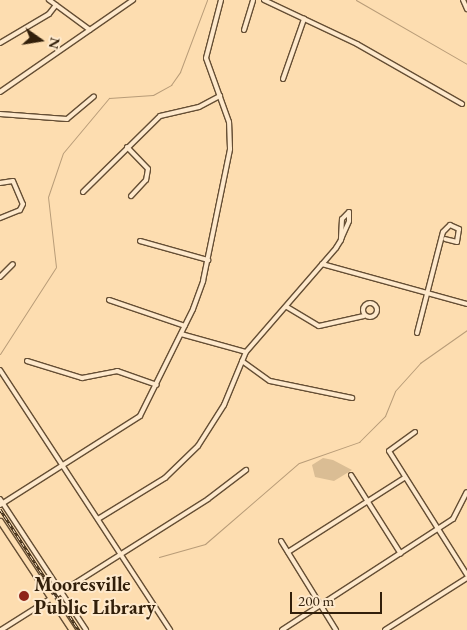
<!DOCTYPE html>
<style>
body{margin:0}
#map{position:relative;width:467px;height:630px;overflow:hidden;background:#fdddb0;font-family:"EB Garamond",serif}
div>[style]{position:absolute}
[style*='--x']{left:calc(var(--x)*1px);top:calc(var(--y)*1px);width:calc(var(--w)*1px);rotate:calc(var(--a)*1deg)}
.green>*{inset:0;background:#dabd94}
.stream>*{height:1px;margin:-0.5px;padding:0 0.5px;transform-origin:0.5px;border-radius:0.5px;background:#b89c78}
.roads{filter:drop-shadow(1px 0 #654e34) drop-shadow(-1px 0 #654e34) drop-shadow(0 1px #654e34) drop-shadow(0 -1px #654e34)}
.minor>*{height:4px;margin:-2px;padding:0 2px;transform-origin:2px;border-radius:2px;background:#fee9cc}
.minor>.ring{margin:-2px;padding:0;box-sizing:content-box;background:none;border:4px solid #fee9cc;border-radius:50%}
.major>*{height:5px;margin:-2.5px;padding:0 2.5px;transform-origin:2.5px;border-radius:2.5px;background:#fdddb0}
.rail>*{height:3px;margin-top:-1.5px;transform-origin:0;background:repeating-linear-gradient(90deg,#fee9cc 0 4px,#321f0a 0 8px);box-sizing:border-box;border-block:1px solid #321f0a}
.dots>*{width:14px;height:14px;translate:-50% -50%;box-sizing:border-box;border:2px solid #fee9cc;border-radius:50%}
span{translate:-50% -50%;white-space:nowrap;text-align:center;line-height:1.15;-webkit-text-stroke:4px #fee9cc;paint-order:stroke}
.poi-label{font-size:20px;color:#321f0a;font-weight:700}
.left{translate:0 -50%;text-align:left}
.north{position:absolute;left:15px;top:15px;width:50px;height:50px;-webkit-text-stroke:4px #fee9cc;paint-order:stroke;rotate:103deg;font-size:14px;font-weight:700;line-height:20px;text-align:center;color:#321f0a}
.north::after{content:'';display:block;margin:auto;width:18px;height:22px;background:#321f0a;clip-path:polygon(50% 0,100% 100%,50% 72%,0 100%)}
.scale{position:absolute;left:290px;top:592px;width:92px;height:22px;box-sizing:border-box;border:2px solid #321f0a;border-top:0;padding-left:6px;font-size:15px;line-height:18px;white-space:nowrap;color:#321f0a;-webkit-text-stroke:4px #fee9cc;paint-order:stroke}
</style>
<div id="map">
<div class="green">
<div style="clip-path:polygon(323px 458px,333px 460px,352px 470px,334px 481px,315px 477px,312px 465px)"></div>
</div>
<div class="stream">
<div style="--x:356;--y:0;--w:128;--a:30"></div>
<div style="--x:0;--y:354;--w:103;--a:-57.2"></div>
<div style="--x:56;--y:267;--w:70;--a:-96.5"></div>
<div style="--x:48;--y:197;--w:46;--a:-71.2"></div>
<div style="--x:63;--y:153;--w:72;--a:-50.1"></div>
<div style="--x:109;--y:98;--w:44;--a:-3.9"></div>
<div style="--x:153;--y:95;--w:21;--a:-29"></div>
<div style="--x:171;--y:85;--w:16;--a:-55"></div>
<div style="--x:180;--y:72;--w:77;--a:-69.4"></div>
<div style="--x:159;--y:557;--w:48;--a:-15.8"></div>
<div style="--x:205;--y:544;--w:124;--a:-40.8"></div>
<div style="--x:299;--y:463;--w:64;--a:-19.3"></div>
<div style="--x:359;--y:442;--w:37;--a:-45"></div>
<div style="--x:385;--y:416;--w:27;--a:-68"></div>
<div style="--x:395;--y:391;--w:38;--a:-48"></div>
<div style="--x:420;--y:363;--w:57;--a:-35.1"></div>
</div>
<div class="roads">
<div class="minor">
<div style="--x:264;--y:0;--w:103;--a:25.3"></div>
<div style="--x:357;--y:44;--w:121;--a:29.7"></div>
<div style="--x:463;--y:0;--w:10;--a:66"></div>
<div style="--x:56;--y:5;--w:42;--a:36.3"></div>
<div style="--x:244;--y:30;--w:31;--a:-73"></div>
<div style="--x:0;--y:43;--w:57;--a:-30.6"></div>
<div style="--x:49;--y:14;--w:11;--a:-52"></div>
<div style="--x:56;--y:5;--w:9;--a:-144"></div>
<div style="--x:283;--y:79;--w:64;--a:-70.7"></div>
<div style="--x:0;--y:92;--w:162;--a:-34.7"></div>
<div style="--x:0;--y:114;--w:67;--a:4.3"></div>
<div style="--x:67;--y:119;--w:35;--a:-40"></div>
<div style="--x:127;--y:147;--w:30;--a:46"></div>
<div style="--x:148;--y:169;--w:11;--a:100"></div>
<div style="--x:146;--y:180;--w:22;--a:133"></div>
<div style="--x:0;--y:183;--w:13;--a:-9"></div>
<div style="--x:13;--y:181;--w:25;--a:67"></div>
<div style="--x:23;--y:204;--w:7;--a:117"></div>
<div style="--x:20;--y:210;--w:22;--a:158"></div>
<div style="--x:83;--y:192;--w:108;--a:-44.6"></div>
<div style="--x:160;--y:116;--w:40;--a:-13"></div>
<div style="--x:199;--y:107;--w:24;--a:-28"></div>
<div style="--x:140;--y:241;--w:71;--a:15.6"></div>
<div style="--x:322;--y:264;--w:150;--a:15.4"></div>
<div style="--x:0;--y:277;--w:18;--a:-45"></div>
<div style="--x:109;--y:300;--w:80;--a:18.9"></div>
<div class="ring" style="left:363px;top:303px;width:10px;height:10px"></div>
<div style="--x:287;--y:307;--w:37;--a:31"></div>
<div style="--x:319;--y:326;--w:46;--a:-12.5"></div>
<div style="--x:417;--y:333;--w:104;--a:-75.6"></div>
<div style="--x:443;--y:232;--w:10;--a:-45"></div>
<div style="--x:450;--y:225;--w:10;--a:24"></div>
<div style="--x:459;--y:229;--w:13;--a:99"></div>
<div style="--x:457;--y:242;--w:12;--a:-166"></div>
<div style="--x:181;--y:334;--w:67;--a:15.5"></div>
<div style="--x:27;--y:361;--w:58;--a:17.2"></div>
<div style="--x:82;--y:378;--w:36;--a:-11"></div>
<div style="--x:117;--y:371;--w:42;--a:19.3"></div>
<div style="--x:242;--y:361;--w:34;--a:36"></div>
<div style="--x:270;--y:381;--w:84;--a:11.7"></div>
<div style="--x:0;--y:370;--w:311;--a:56.8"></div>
<div style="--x:415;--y:432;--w:32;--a:144"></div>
<div style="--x:389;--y:451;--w:146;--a:57.8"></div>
<div style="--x:351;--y:475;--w:93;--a:57.7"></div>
<div style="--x:0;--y:499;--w:157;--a:56.7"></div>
<div style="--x:0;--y:505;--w:166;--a:-32.4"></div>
<div style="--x:140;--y:416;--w:119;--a:-63.6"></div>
<div style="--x:193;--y:309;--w:30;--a:-70"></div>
<div style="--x:203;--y:281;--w:135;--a:-78.4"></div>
<div style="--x:230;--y:149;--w:27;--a:-92"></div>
<div style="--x:229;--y:122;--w:68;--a:-109.8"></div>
<div style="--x:206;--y:58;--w:60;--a:-75.5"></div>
<div style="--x:98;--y:519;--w:79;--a:-31.5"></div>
<div style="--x:165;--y:478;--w:46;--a:-44.1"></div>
<div style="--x:198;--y:446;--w:49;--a:-57.6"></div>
<div style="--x:224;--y:405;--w:57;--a:-67.5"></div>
<div style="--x:246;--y:352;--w:138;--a:-49.1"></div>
<div style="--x:336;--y:248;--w:9;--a:-58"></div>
<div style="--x:341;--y:240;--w:3;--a:-72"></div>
<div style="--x:342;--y:237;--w:17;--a:-66"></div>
<div style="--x:349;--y:221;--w:9;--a:-90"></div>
<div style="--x:349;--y:212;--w:10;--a:135"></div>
<div style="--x:342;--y:219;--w:21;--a:93"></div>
<div style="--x:281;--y:541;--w:105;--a:58.3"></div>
<div style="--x:288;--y:552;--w:138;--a:-32.5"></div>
<div style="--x:1;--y:630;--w:245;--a:-32.3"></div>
<div style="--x:208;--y:499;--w:48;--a:-37.3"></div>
<div style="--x:282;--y:630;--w:204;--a:-33"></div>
<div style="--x:453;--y:519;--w:30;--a:-63"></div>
<div style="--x:385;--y:630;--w:97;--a:-32.4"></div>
</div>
<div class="major">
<div style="--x:0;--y:521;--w:131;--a:56.6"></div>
</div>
</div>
<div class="rail">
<div style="--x:0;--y:509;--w:145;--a:56.9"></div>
</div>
<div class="dots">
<div style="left:24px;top:596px;background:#8f2418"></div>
</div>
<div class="poi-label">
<span class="left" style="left:34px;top:596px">Mooresville<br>Public Library</span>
</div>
<div class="north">N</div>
<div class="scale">200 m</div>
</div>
